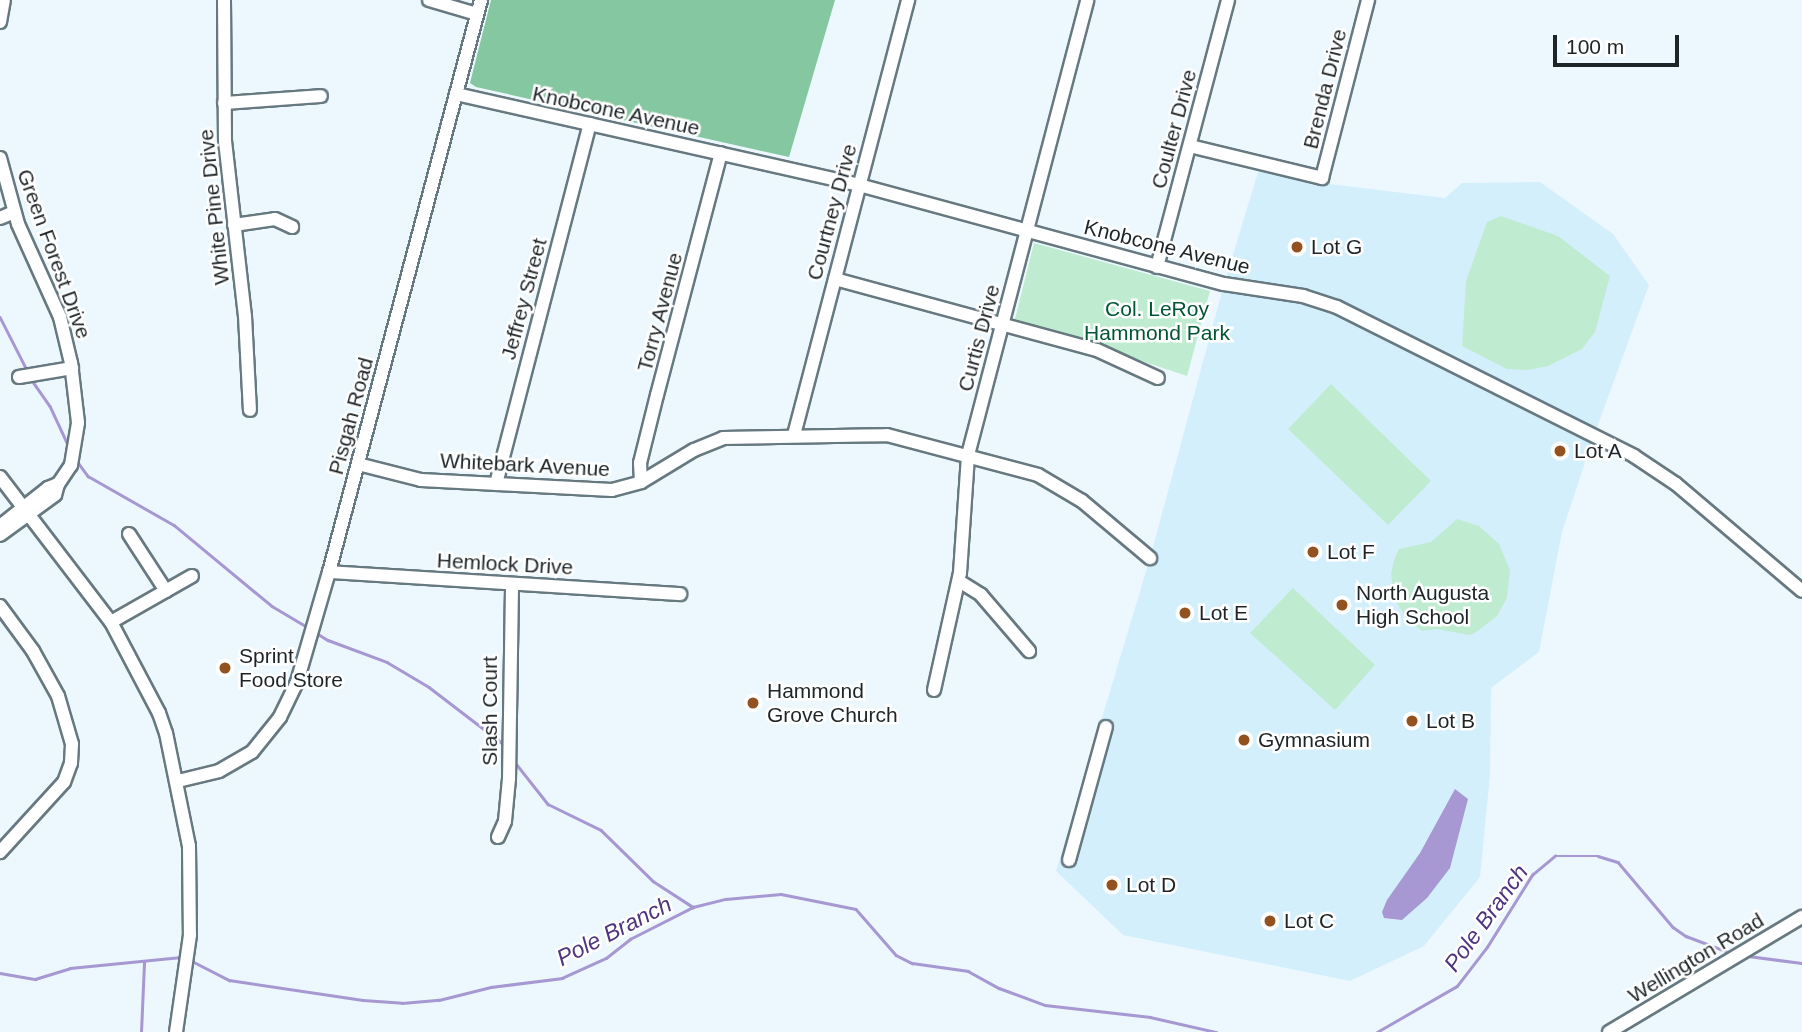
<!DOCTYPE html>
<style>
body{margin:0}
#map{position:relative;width:1802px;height:1032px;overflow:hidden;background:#ecf8fd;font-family:Helvetica,sans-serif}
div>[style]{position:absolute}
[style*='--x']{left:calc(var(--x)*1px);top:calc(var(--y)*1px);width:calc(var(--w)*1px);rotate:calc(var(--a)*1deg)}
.built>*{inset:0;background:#d4effc}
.green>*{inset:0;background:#bfecd0}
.forest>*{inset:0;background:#85c7a0}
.water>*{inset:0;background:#a797d2}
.stream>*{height:2.5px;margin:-1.25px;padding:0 1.25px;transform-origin:1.25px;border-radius:1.25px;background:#a797d2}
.roads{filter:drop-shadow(2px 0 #677980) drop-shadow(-2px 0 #677980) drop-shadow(0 2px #677980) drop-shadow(0 -2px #677980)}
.minor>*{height:12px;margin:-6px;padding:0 6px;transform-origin:6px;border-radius:6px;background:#fff}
.dots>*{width:19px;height:19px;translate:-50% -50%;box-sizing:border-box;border:4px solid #fff;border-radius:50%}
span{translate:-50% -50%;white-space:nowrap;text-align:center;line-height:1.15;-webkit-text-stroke:5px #fff;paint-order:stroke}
.street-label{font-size:21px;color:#1e2528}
.poi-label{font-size:21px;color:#1e2528}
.left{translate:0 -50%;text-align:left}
.park-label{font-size:21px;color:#005633}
.water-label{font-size:23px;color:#4e357d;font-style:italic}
.scale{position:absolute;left:1553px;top:35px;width:126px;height:32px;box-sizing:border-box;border:4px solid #1e2528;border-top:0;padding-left:9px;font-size:21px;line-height:24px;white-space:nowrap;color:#1e2528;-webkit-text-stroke:5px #fff;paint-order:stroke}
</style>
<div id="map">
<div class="built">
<div style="clip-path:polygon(1259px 169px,1305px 181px,1445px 198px,1462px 183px,1540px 182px,1613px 234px,1649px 285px,1592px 441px,1562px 532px,1539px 652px,1491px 688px,1490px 775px,1480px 877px,1424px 946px,1350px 981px,1123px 935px,1056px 871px,1150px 558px,1224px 284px)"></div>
</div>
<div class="green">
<div style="clip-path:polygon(1501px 216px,1558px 236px,1610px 276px,1595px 332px,1582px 349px,1548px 366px,1528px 370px,1507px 369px,1462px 346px,1466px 281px,1487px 222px)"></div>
<div style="clip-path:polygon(1034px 243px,1210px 291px,1187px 376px,1015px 319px)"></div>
<div style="clip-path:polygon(1331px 384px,1431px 481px,1388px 525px,1288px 429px)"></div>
<div style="clip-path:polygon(1457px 519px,1479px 526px,1499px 544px,1510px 570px,1507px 598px,1497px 616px,1475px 633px,1469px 635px,1437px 629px,1422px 631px,1408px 620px,1394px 599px,1391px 573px,1395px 557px,1399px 549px,1431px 542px)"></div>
<div style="clip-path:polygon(1293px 588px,1375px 665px,1335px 710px,1250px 633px)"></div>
</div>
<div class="forest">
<div style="clip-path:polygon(491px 0,835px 0,789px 157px,476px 87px,470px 83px)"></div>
</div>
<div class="water">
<div style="clip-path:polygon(1455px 789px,1468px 799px,1450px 868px,1427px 898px,1402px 920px,1384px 918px,1382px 912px,1387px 900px,1420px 853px)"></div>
</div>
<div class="stream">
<div style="--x:0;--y:317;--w:59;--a:63"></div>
<div style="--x:31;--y:379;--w:33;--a:55"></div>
<div style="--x:50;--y:406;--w:45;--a:65.1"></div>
<div style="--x:77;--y:461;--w:19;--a:54"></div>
<div style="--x:88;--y:476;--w:99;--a:29.7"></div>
<div style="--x:174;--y:525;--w:127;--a:39.6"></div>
<div style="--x:272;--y:606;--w:43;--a:30.7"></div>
<div style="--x:315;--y:632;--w:15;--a:32"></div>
<div style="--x:328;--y:640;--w:63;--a:20.4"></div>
<div style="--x:387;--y:662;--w:49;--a:30.8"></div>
<div style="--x:429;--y:687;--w:97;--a:37.5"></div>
<div style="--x:514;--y:761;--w:55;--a:51.7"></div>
<div style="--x:548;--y:804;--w:59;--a:26.1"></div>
<div style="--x:601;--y:830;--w:73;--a:44.4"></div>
<div style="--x:653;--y:881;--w:48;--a:33"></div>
<div style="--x:1748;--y:956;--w:54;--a:7.4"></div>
<div style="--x:192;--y:961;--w:42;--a:27.2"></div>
<div style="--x:229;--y:980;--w:135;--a:8.5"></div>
<div style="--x:363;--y:1000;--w:39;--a:4"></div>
<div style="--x:402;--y:1003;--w:37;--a:-5"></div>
<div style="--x:439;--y:1000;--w:54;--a:-14"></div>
<div style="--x:491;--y:987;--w:72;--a:-7.2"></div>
<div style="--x:562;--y:978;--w:48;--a:-24.4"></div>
<div style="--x:606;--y:958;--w:31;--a:-38"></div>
<div style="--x:630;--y:939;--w:71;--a:-26.9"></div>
<div style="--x:693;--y:907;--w:34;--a:-14"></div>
<div style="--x:726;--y:899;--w:55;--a:-5.2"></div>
<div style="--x:781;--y:894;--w:76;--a:11.3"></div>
<div style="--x:856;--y:909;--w:61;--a:49"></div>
<div style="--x:896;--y:955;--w:18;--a:27"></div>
<div style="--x:912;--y:963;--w:57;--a:8.1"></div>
<div style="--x:968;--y:971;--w:35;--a:29"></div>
<div style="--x:999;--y:988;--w:49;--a:20.3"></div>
<div style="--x:1045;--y:1005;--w:106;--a:6.5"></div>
<div style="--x:1150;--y:1017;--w:68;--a:12.8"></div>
<div style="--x:0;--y:973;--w:36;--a:10"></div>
<div style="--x:35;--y:979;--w:37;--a:-17"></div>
<div style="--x:70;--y:968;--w:114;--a:-5.6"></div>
<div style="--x:141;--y:1032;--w:69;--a:-87.5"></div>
<div style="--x:1377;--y:1032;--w:92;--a:-29.9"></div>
<div style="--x:1457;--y:986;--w:49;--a:-52.4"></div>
<div style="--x:1487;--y:947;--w:85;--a:-58"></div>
<div style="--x:1532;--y:875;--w:30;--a:-40"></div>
<div style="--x:1555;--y:856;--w:43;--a:0"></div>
<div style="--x:1598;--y:856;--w:21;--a:17"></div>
<div style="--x:1618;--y:862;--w:85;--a:49.8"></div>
<div style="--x:1673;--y:927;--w:16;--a:35"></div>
<div style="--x:1686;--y:936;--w:48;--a:20.7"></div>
</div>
<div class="roads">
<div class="minor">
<div style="--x:224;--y:0;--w:141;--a:89.6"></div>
<div style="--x:225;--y:141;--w:176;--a:83.5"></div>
<div style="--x:245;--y:316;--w:94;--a:87"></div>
<div style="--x:429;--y:0;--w:50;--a:16.3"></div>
<div style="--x:0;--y:22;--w:22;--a:-80"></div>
<div style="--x:456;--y:94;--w:413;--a:12.7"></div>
<div style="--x:859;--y:185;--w:378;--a:15.2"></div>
<div style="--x:1224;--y:284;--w:80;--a:8.6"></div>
<div style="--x:1303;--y:296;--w:36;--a:18"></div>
<div style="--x:1337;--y:307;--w:332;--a:26.6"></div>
<div style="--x:1634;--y:456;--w:50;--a:33.7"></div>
<div style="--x:1676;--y:484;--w:165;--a:40.3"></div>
<div style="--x:224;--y:103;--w:97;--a:-4.1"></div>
<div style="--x:1190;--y:146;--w:136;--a:13.6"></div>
<div style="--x:1322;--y:178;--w:184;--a:-75.5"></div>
<div style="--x:0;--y:158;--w:68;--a:74.7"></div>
<div style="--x:18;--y:224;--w:102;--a:65.7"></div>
<div style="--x:60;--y:317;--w:47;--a:76.6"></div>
<div style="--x:71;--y:363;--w:60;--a:83.3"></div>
<div style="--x:78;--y:423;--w:43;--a:99.5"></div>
<div style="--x:71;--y:465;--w:23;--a:124"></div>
<div style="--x:58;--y:484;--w:11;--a:105"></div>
<div style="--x:55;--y:495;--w:68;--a:144"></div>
<div style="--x:0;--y:218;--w:15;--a:-23"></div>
<div style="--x:234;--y:225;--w:41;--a:-8.3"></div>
<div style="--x:275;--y:219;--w:19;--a:25"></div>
<div style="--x:1157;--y:267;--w:276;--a:-75.1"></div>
<div style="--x:835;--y:279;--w:271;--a:15.2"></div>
<div style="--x:1097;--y:350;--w:67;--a:24.7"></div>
<div style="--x:19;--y:377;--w:54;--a:-9.6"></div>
<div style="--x:794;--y:435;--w:450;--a:-75.3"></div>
<div style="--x:358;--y:464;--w:65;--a:14.3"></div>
<div style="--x:421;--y:480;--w:191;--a:3"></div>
<div style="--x:612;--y:490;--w:30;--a:-15"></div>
<div style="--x:641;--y:482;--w:62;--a:-31.1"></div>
<div style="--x:694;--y:450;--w:31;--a:-22"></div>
<div style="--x:723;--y:438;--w:164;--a:-1"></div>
<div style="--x:887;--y:435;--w:156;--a:14.8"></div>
<div style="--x:1038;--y:475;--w:51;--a:30.6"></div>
<div style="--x:1082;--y:501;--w:89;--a:40"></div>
<div style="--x:0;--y:477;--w:183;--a:52.6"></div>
<div style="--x:111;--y:622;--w:103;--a:62.2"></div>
<div style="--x:159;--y:713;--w:21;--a:71"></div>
<div style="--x:166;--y:733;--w:115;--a:78.5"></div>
<div style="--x:189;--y:846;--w:89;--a:89.4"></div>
<div style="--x:190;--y:935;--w:98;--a:98.2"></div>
<div style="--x:641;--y:482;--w:19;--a:-93"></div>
<div style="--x:640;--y:463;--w:70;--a:-76"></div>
<div style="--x:657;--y:395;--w:250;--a:-75.2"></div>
<div style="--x:496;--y:484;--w:372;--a:-75.4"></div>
<div style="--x:0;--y:526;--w:61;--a:-38.4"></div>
<div style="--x:48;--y:488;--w:11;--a:-22"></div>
<div style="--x:129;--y:534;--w:68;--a:57"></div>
<div style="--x:329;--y:572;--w:352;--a:3.6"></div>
<div style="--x:959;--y:581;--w:26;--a:32"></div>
<div style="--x:981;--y:595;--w:74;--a:49.4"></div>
<div style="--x:0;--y:606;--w:56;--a:53.7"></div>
<div style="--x:33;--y:651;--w:51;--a:60.9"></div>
<div style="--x:58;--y:696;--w:50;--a:73.7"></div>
<div style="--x:72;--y:744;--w:19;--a:93"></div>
<div style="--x:71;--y:763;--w:20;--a:110"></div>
<div style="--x:64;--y:782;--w:95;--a:132.4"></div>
<div style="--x:111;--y:622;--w:93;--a:-29.6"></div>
<div style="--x:934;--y:690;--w:120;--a:-77.5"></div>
<div style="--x:960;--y:573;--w:118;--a:-86.1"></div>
<div style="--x:968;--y:455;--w:470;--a:-75.3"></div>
<div style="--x:178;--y:781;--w:42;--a:-13.7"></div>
<div style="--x:219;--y:771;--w:38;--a:-30"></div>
<div style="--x:252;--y:752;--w:45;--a:-51.3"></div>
<div style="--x:280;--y:717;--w:39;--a:-64"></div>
<div style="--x:297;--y:682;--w:115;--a:-73.8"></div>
<div style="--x:329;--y:572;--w:592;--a:-75.12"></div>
<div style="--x:498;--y:837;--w:17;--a:-66"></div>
<div style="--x:505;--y:821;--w:42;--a:-84.6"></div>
<div style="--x:509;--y:779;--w:195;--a:-89.1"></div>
<div style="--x:1069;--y:860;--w:138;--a:-74.5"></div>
<div style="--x:1609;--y:1032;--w:225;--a:-30.8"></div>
</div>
</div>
<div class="dots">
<div style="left:1297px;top:247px;background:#935120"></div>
<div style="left:1560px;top:451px;background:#935120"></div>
<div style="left:1313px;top:552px;background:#935120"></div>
<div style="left:1342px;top:605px;background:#935120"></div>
<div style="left:1185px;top:613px;background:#935120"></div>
<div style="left:225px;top:668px;background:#935120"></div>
<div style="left:753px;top:703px;background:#935120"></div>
<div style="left:1412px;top:721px;background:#935120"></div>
<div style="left:1244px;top:740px;background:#935120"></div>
<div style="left:1112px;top:885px;background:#935120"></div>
<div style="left:1270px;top:921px;background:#935120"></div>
</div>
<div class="street-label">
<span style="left:1325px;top:89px;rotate:-76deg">Brenda Drive</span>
<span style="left:616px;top:111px;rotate:12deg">Knobcone Avenue</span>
<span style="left:1174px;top:129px;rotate:-75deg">Coulter Drive</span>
<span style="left:214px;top:207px;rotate:-96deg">White Pine Drive</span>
<span style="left:832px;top:212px;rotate:-75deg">Courtney Drive</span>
<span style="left:1167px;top:247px;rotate:14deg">Knobcone Avenue</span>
<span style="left:54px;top:254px;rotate:70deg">Green Forest Drive</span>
<span style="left:524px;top:299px;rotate:-75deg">Jeffrey Street</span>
<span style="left:660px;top:312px;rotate:-75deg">Torry Avenue</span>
<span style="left:979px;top:338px;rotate:-75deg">Curtis Drive</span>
<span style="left:351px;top:416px;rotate:-75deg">Pisgah Road</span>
<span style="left:525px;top:465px;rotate:3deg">Whitebark Avenue</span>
<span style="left:505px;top:564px;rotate:3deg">Hemlock Drive</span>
<span style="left:490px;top:711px;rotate:-90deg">Slash Court</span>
<span style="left:1696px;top:958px;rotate:-31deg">Wellington Road</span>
</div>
<div class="poi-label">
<span class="left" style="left:1311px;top:247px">Lot G</span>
<span class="left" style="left:1574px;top:451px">Lot A</span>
<span class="left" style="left:1327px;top:552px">Lot F</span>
<span class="left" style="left:1356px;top:605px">North Augusta<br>High School</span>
<span class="left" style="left:1199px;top:613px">Lot E</span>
<span class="left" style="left:239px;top:668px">Sprint<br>Food Store</span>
<span class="left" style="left:767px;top:703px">Hammond<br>Grove Church</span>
<span class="left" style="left:1426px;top:721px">Lot B</span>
<span class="left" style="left:1258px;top:740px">Gymnasium</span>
<span class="left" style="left:1126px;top:885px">Lot D</span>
<span class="left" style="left:1284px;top:921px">Lot C</span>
</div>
<div class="park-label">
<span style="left:1157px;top:321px">Col. LeRoy<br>Hammond Park</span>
</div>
<div class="water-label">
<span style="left:1486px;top:918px;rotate:-54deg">Pole Branch</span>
<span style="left:614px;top:931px;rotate:-27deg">Pole Branch</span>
</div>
<div class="scale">100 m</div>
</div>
